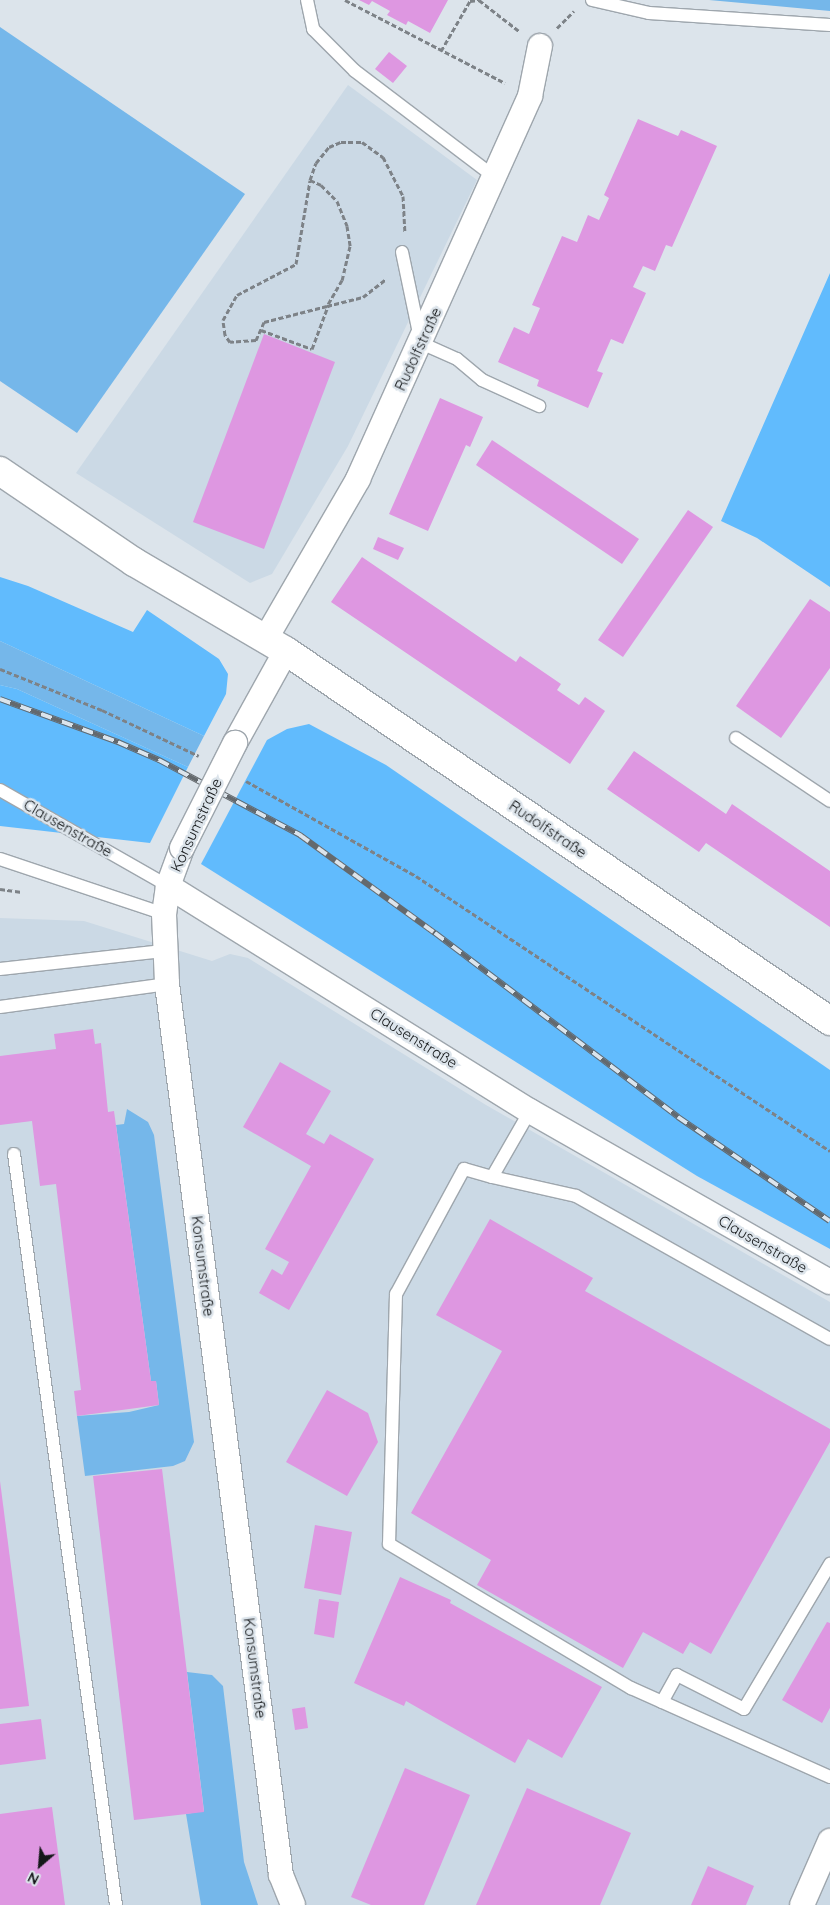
<!DOCTYPE html>
<meta charset="utf-8">
<style>
body{margin:0}
#map{position:relative;width:830px;height:1905px;overflow:hidden;background:#dce4eb;font-family:Quicksand,sans-serif}
div>[style]{position:absolute}
[style*='--x']{left:calc(var(--x)*1px);top:calc(var(--y)*1px);width:calc(var(--w)*1px);rotate:calc(var(--a)*1deg)}
.built>*{inset:0;background:#cbd9e5}
.green>*{inset:0;background:#75b7ea}
.forest>*{inset:0;background:#61bbfd}
.building>*{inset:0;background:#de97e1}
.path>*{height:3px;margin-top:-1.5px;transform-origin:0;background:repeating-linear-gradient(90deg,#7d8287 0 5px,transparent 0 7.5px)}
.roads{filter:drop-shadow(1px 0 #9ea6ad) drop-shadow(-1px 0 #9ea6ad) drop-shadow(0 1px #9ea6ad) drop-shadow(0 -1px #9ea6ad)}
.service>*{height:12px;margin:-6px;padding:0 6px;transform-origin:6px;border-radius:6px;background:#fff}
.minor>*{height:24px;margin:-12px;padding:0 12px;transform-origin:12px;border-radius:12px;background:#fff}
.tertiary>*{height:28px;margin:-14px;padding:0 14px;transform-origin:14px;border-radius:14px;background:#fff}
.rail>*{height:5.5px;margin-top:-2.75px;transform-origin:0;background:repeating-linear-gradient(90deg,#dce4eb 0 11px,#64696d 0 22px);box-sizing:border-box;border-block:1px solid #64696d}
.bridges{filter:drop-shadow(1px 0 #9ea6ad) drop-shadow(-1px 0 #9ea6ad) drop-shadow(0 1px #9ea6ad) drop-shadow(0 -1px #9ea6ad)}
.minor-bridge>*{height:24px;margin:-12px;padding:0 12px;transform-origin:12px;border-radius:12px;background:#fff}
span{translate:-50% -50%;white-space:nowrap;text-align:center;line-height:1.15;-webkit-text-stroke:5px #dce4eb;paint-order:stroke}
.street-label{font-size:15px;color:#15181a}
.north{position:absolute;left:15px;top:1840px;width:50px;height:50px;-webkit-text-stroke:4px #dce4eb;paint-order:stroke;rotate:207deg;font-size:14px;font-weight:700;line-height:20px;text-align:center;color:#15181a}
.north::after{content:'';display:block;margin:auto;width:18px;height:22px;background:#15181a;clip-path:polygon(50% 0,100% 100%,50% 72%,0 100%)}
</style>
<div id="map">
<div class="built">
<div style="clip-path:polygon(348px 85px,477px 180px,348px 446px,272px 574px,250px 583px,76px 473px)"></div>
<div style="clip-path:polygon(0 918px,84px 921px,212px 961px,230px 954px,248px 958px,486px 1105px,830px 1302px,830px 1905px,0 1905px)"></div>
</div>
<div class="green">
<div style="clip-path:polygon(709px 0,830px 0,830px 11px)"></div>
<div style="clip-path:polygon(0 27px,245px 194px,77px 433px,0 381px)"></div>
<div style="clip-path:polygon(0 641px,204px 736px,188px 767px,17px 689px,0 685px)"></div>
<div style="clip-path:polygon(127px 1109px,148px 1122px,154px 1135px,194px 1442px,185px 1461px,173px 1466px,85px 1476px,77px 1416px,129px 1412px,159px 1405px,156px 1381px,151px 1381px,116px 1125px,124px 1124px)"></div>
<div style="clip-path:polygon(187px 1672px,212px 1675px,223px 1686px,244px 1862px,258px 1905px,201px 1905px,186px 1814px,204px 1811px)"></div>
</div>
<div class="forest">
<div style="clip-path:polygon(830px 273px,830px 587px,757px 538px,721px 521px)"></div>
<div style="clip-path:polygon(0 577px,28px 586px,133px 632px,147px 610px,219px 659px,228px 674px,226px 694px,204px 736px,0 641px)"></div>
<div style="clip-path:polygon(0 685px,17px 689px,188px 767px,150px 843px,0 826px)"></div>
<div style="clip-path:polygon(309px 724px,386px 765px,830px 1070px,830px 1249px,697px 1176px,201px 864px,267px 740px,287px 729px)"></div>
</div>
<div class="building">
<div style="clip-path:polygon(359px 0,448px 0,430px 33px,408px 21px,406px 25px,387px 15px,390px 11px,372px 1px,369px 5px)"></div>
<div style="clip-path:polygon(389px 52px,407px 66px,393px 83px,375px 69px)"></div>
<div style="clip-path:polygon(638px 119px,678px 136px,681px 130px,717px 146px,672px 247px,666px 245px,655px 271px,643px 266px,633px 287px,646px 293px,623px 344px,611px 339px,597px 371px,603px 373px,588px 408px,537px 386px,539px 380px,498px 362px,514px 327px,529px 334px,540px 308px,532px 305px,562px 236px,577px 242px,588px 215px,599px 220px,609px 198px,604px 195px)"></div>
<div style="clip-path:polygon(264px 334px,335px 362px,264px 549px,193px 522px)"></div>
<div style="clip-path:polygon(440px 398px,483px 417px,470px 447px,466px 445px,428px 531px,389px 514px)"></div>
<div style="clip-path:polygon(492px 440px,639px 539px,622px 564px,476px 465px)"></div>
<div style="clip-path:polygon(688px 510px,713px 527px,623px 657px,598px 640px)"></div>
<div style="clip-path:polygon(378px 537px,404px 548px,398px 560px,373px 549px)"></div>
<div style="clip-path:polygon(362px 557px,516px 662px,520px 656px,561px 684px,557px 690px,579px 705px,585px 697px,605px 711px,570px 764px,331px 602px)"></div>
<div style="clip-path:polygon(810px 599px,830px 612px,830px 668px,781px 738px,736px 706px)"></div>
<div style="clip-path:polygon(634px 751px,726px 814px,732px 804px,830px 871px,830px 927px,706px 843px,699px 852px,607px 789px)"></div>
<div style="clip-path:polygon(93px 1029px,95px 1044px,101px 1043px,108px 1112px,114px 1111px,151px 1381px,156px 1381px,159px 1405px,77px 1416px,74px 1391px,81px 1390px,56px 1184px,40px 1186px,32px 1121px,0 1125px,0 1056px,56px 1049px,54px 1034px)"></div>
<div style="clip-path:polygon(280px 1062px,331px 1091px,306px 1134px,324px 1144px,330px 1134px,374px 1159px,289px 1310px,259px 1293px,272px 1269px,282px 1275px,289px 1262px,265px 1249px,311px 1166px,243px 1127px)"></div>
<div style="clip-path:polygon(490px 1219px,593px 1278px,585px 1291px,830px 1429px,830px 1442px,711px 1654px,690px 1642px,683px 1654px,643px 1632px,623px 1668px,477px 1585px,491px 1560px,411px 1513px,502px 1351px,436px 1315px)"></div>
<div style="clip-path:polygon(327px 1390px,368px 1413px,378px 1442px,347px 1496px,286px 1462px)"></div>
<div style="clip-path:polygon(162px 1469px,204px 1812px,134px 1820px,93px 1476px)"></div>
<div style="clip-path:polygon(0 1481px,29px 1706px,0 1709px)"></div>
<div style="clip-path:polygon(315px 1525px,352px 1532px,341px 1595px,304px 1588px)"></div>
<div style="clip-path:polygon(400px 1577px,451px 1600px,450px 1603px,602px 1687px,562px 1758px,528px 1739px,515px 1763px,406px 1701px,404px 1706px,354px 1683px)"></div>
<div style="clip-path:polygon(319px 1599px,339px 1602px,334px 1638px,314px 1634px)"></div>
<div style="clip-path:polygon(827px 1622px,830px 1623px,830px 1708px,822px 1723px,782px 1700px)"></div>
<div style="clip-path:polygon(305px 1707px,308px 1728px,295px 1730px,292px 1709px)"></div>
<div style="clip-path:polygon(41px 1719px,46px 1759px,0 1765px,0 1724px)"></div>
<div style="clip-path:polygon(405px 1768px,470px 1795px,424px 1905px,371px 1905px,351px 1897px)"></div>
<div style="clip-path:polygon(527px 1788px,631px 1833px,600px 1905px,476px 1905px)"></div>
<div style="clip-path:polygon(52px 1807px,65px 1905px,0 1905px,0 1814px)"></div>
<div style="clip-path:polygon(708px 1866px,754px 1886px,746px 1905px,691px 1905px)"></div>
</div>
<div class="path">
<div style="--x:345;--y:0;--w:180;--a:27.4"></div>
<div style="--x:479;--y:0;--w:51;--a:37.8"></div>
<div style="--x:557;--y:28;--w:24;--a:-45"></div>
<div style="--x:441;--y:51;--w:58;--a:-59.9"></div>
<div style="--x:470;--y:1;--w:9;--a:-6"></div>
<div style="--x:310;--y:180;--w:12;--a:24"></div>
<div style="--x:321;--y:185;--w:23;--a:45"></div>
<div style="--x:337;--y:201;--w:27;--a:68"></div>
<div style="--x:347;--y:226;--w:20;--a:81"></div>
<div style="--x:350;--y:246;--w:35;--a:103"></div>
<div style="--x:342;--y:280;--w:30;--a:120"></div>
<div style="--x:327;--y:306;--w:65;--a:165.7"></div>
<div style="--x:264;--y:322;--w:20;--a:114"></div>
<div style="--x:256;--y:340;--w:26;--a:176"></div>
<div style="--x:230;--y:342;--w:9;--a:-126"></div>
<div style="--x:225;--y:335;--w:15;--a:-98"></div>
<div style="--x:223;--y:320;--w:29;--a:-61"></div>
<div style="--x:237;--y:295;--w:67;--a:-27.7"></div>
<div style="--x:296;--y:264;--w:85;--a:-80.5"></div>
<div style="--x:310;--y:180;--w:18;--a:-71"></div>
<div style="--x:316;--y:163;--w:21;--a:-51"></div>
<div style="--x:329;--y:147;--w:13;--a:-23"></div>
<div style="--x:341;--y:142;--w:21;--a:0"></div>
<div style="--x:362;--y:142;--w:26;--a:36"></div>
<div style="--x:383;--y:157;--w:44;--a:62.9"></div>
<div style="--x:403;--y:196;--w:36;--a:87"></div>
<div style="--x:327;--y:306;--w:37;--a:-14"></div>
<div style="--x:363;--y:297;--w:28;--a:-38"></div>
<div style="--x:261;--y:330;--w:54;--a:20.4"></div>
<div style="--x:312;--y:349;--w:46;--a:-69.6"></div>
<div style="--x:0;--y:669;--w:110;--a:21.9"></div>
<div style="--x:102;--y:710;--w:107;--a:25.4"></div>
<div style="--x:246;--y:781;--w:195;--a:29.2"></div>
<div style="--x:416;--y:876;--w:497;--a:33.6"></div>
<div style="--x:0;--y:889;--w:22;--a:8"></div>
</div>
<div class="roads">
<div class="service">
<div style="--x:307;--y:0;--w:30;--a:78"></div>
<div style="--x:313;--y:29;--w:59;--a:45"></div>
<div style="--x:355;--y:71;--w:177;--a:37.2"></div>
<div style="--x:592;--y:0;--w:58;--a:12.8"></div>
<div style="--x:649;--y:13;--w:181;--a:3.8"></div>
<div style="--x:402;--y:252;--w:93;--a:78.2"></div>
<div style="--x:421;--y:343;--w:39;--a:24"></div>
<div style="--x:457;--y:359;--w:33;--a:40"></div>
<div style="--x:482;--y:380;--w:63;--a:24.5"></div>
<div style="--x:736;--y:738;--w:113;--a:33.8"></div>
<div style="--x:0;--y:790;--w:193;--a:29.7"></div>
<div style="--x:0;--y:859;--w:173;--a:18.5"></div>
<div style="--x:0;--y:969;--w:164;--a:-6.3"></div>
<div style="--x:0;--y:1007;--w:169;--a:-7.8"></div>
<div style="--x:530;--y:1111;--w:76;--a:119.9"></div>
<div style="--x:492;--y:1177;--w:29;--a:-164"></div>
<div style="--x:464;--y:1169;--w:142;--a:118.5"></div>
<div style="--x:396;--y:1294;--w:250;--a:91.6"></div>
<div style="--x:389;--y:1544;--w:282;--a:30.8"></div>
<div style="--x:631;--y:1688;--w:218;--a:24.1"></div>
<div style="--x:14;--y:1154;--w:758;--a:82.27"></div>
<div style="--x:492;--y:1177;--w:86;--a:12.7"></div>
<div style="--x:576;--y:1196;--w:291;--a:29.4"></div>
<div style="--x:662;--y:1702;--w:31;--a:-61"></div>
<div style="--x:677;--y:1675;--w:75;--a:26.9"></div>
<div style="--x:744;--y:1709;--w:169;--a:-59.3"></div>
</div>
<div class="minor">
<div style="--x:266;--y:638;--w:184;--a:-59.9"></div>
<div style="--x:358;--y:479;--w:420;--a:-65.8"></div>
<div style="--x:530;--y:96;--w:51;--a:-78.7"></div>
<div style="--x:235;--y:743;--w:105;--a:-61"></div>
<div style="--x:182;--y:848;--w:40;--a:110.2"></div>
<div style="--x:168;--y:886;--w:28;--a:98"></div>
<div style="--x:164;--y:914;--w:70;--a:87.5"></div>
<div style="--x:167;--y:984;--w:898;--a:82.71"></div>
<div style="--x:281;--y:1875;--w:32;--a:68"></div>
<div style="--x:168;--y:886;--w:426;--a:31.9"></div>
<div style="--x:530;--y:1111;--w:345;--a:29.7"></div>
<div style="--x:802;--y:1905;--w:70;--a:-66.4"></div>
</div>
<div class="tertiary">
<div style="--x:0;--y:471;--w:162;--a:34.2"></div>
<div style="--x:134;--y:562;--w:176;--a:30.4"></div>
<div style="--x:286;--y:651;--w:658;--a:34.22"></div>
</div>
</div>
<div class="rail">
<div style="--x:0;--y:699;--w:126;--a:20"></div>
<div style="--x:118;--y:742;--w:45;--a:23.7"></div>
<div style="--x:159;--y:760;--w:160;--a:28"></div>
<div style="--x:300;--y:835;--w:167;--a:36"></div>
<div style="--x:435;--y:933;--w:305;--a:37.1"></div>
<div style="--x:678;--y:1117;--w:184;--a:34.4"></div>
</div>
<div class="bridges">
<div class="minor-bridge">
<div style="--x:182;--y:848;--w:118;--a:-63.2"></div>
</div>
</div>
<div class="street-label">
<span style="left:418px;top:349px;rotate:-65deg">Rudolfstraße</span>
<span style="left:196px;top:825px;rotate:-65deg">Konsumstraße</span>
<span style="left:68px;top:828px;rotate:30deg">Clausenstraße</span>
<span style="left:548px;top:829px;rotate:34deg">Rudolfstraße</span>
<span style="left:414px;top:1038px;rotate:32deg">Clausenstraße</span>
<span style="left:763px;top:1244px;rotate:30deg">Clausenstraße</span>
<span style="left:203px;top:1266px;rotate:83deg">Konsumstraße</span>
<span style="left:255px;top:1668px;rotate:83deg">Konsumstraße</span>
</div>
<div class="north">N</div>
</div>
